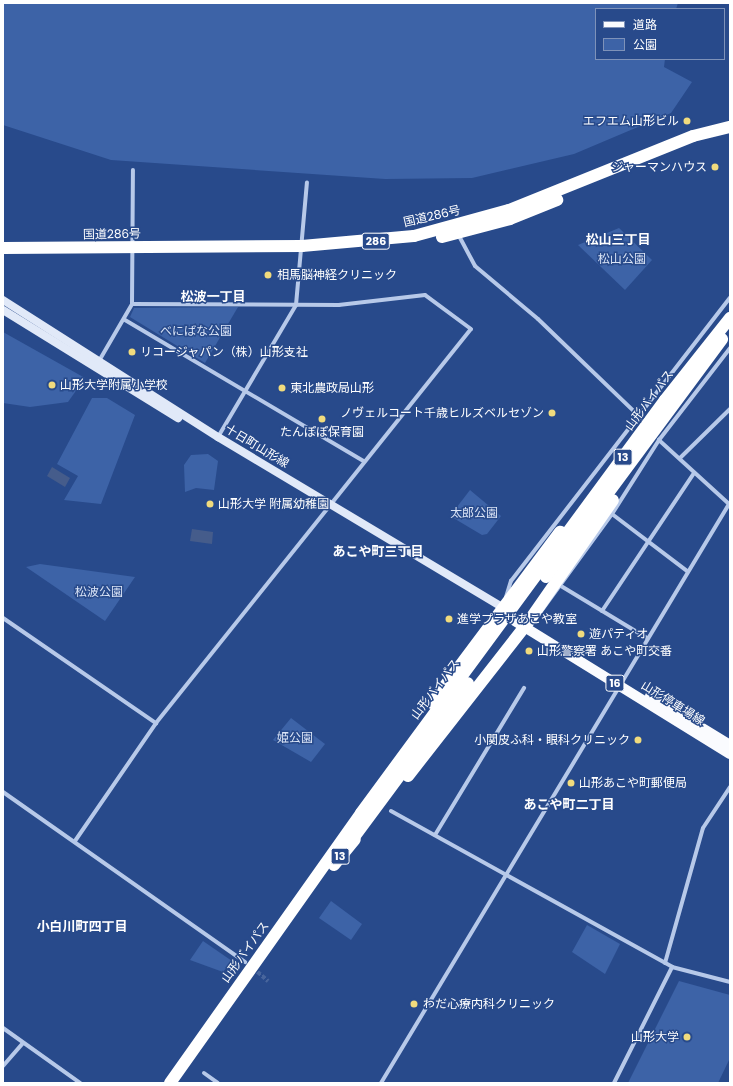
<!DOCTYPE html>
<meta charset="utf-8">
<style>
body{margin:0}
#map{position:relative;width:733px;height:1086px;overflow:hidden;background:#284a8b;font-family:Poppins,"Noto Sans JP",sans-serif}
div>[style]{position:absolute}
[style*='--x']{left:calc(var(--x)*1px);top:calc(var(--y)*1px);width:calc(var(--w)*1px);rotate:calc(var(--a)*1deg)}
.green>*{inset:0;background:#3d63a7}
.water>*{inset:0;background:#455c8b}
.street-tunnel>*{height:4px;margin-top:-2px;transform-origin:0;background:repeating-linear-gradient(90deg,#48659c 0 4px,transparent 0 6px)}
.street>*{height:4px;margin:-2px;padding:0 2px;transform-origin:2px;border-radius:2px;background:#b7c9e9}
.secondary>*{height:8px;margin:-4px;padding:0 4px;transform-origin:4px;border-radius:4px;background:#e1e9f8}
.primary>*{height:10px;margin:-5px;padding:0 5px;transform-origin:5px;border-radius:5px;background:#fafbfe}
.highway>*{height:12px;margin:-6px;padding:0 6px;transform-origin:6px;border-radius:6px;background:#fff}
.dots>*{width:11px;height:11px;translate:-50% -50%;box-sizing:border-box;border:2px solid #284a8b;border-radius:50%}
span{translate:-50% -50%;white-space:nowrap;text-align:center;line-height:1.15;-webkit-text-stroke:3px #284a8b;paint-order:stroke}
.shield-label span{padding:1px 3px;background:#284a8b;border:1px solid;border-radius:3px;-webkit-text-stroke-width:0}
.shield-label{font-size:11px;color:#fff;font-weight:700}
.poi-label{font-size:12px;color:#fff}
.right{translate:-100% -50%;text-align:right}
.left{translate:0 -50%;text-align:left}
.street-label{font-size:12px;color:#fff}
.park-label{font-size:12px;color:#dbe5f7}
.neighbourhood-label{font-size:13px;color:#fff;font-weight:700}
.frame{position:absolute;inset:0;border:4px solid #fff;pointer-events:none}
.legend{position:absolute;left:595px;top:8px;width:130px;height:52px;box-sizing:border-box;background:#284a8b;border:1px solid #7e92b9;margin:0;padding:5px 7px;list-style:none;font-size:12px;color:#fff}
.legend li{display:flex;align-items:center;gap:8px;height:20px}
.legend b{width:20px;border:1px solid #7e92b9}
</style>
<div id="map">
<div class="green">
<div style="clip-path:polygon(3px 3px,678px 3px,676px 9px,596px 9px,596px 59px,665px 59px,664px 67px,692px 82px,671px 113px,574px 154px,472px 178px,385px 179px,111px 160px,3px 125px)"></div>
<div style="clip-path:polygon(619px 228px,652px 260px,625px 290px,578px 245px)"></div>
<div style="clip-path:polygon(238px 307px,205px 363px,130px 317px,134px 308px)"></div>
<div style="clip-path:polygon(3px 332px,85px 378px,68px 402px,30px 407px,3px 403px)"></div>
<div style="clip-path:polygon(92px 398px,107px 398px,135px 415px,101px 504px,64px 500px,78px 476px,57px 464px)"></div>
<div style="clip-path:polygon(208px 454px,218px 461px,214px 490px,196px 488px,185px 492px,184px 465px,191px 455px)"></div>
<div style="clip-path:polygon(470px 490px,501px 516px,487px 534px,482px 535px,450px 516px)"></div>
<div style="clip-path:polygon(40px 564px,135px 577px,105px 621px,26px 567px)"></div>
<div style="clip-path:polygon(291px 718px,325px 744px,311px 762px,273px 740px)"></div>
<div style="clip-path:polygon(331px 901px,362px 924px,351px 940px,319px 918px)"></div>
<div style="clip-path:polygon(587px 925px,620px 944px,605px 974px,572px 952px)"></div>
<div style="clip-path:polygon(203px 941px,232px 961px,223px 972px,190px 960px)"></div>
<div style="clip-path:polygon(679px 981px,730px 995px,730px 1058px,718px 1083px,628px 1083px)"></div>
</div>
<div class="water">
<div style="clip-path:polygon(52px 467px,70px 478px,65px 487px,47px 476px)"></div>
<div style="clip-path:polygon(192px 529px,213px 532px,212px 544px,190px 541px)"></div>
</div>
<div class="street-tunnel">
<div style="--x:253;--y:968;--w:20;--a:41"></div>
</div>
<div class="street">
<div style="--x:458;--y:234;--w:36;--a:62"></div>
<div style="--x:475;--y:266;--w:82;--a:40.1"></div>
<div style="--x:538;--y:319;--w:143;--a:43.9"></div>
<div style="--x:125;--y:320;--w:277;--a:30.6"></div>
<div style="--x:99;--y:361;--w:66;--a:-59.9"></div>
<div style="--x:132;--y:304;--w:134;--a:-89.6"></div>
<div style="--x:218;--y:437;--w:153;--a:-59.4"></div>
<div style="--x:296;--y:305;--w:123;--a:-84.9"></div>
<div style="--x:680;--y:458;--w:70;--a:-44.4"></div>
<div style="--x:612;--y:514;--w:94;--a:37.2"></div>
<div style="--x:561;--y:586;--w:100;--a:31.2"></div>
<div style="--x:506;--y:597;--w:17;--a:-73"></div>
<div style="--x:511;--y:581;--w:358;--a:-52.3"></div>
<div style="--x:602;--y:611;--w:166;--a:-56.3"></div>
<div style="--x:539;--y:614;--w:124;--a:-53.9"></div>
<div style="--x:612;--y:514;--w:88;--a:-57.6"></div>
<div style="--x:659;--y:440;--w:116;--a:-52.3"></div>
<div style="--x:3;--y:618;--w:186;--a:34.5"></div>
<div style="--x:3;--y:792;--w:296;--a:35.1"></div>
<div style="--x:391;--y:811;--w:321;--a:29"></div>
<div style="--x:672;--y:967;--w:60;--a:14.5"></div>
<div style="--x:435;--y:835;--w:172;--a:-58.8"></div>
<div style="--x:75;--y:841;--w:143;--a:-55.5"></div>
<div style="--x:156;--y:723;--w:504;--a:-51.36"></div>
<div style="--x:471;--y:329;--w:57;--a:-143.5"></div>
<div style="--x:425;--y:295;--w:87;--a:173.4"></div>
<div style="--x:339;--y:305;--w:207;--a:-179.7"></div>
<div style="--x:665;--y:963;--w:140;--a:-74.3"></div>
<div style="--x:703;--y:828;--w:49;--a:-56.6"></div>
<div style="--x:3;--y:1028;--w:95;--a:35.5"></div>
<div style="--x:3;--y:1066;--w:30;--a:-49"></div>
<div style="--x:204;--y:1073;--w:17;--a:36"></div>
<div style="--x:381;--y:1083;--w:676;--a:-58.99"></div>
<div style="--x:729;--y:504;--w:95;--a:-137.6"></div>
<div style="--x:614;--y:1083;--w:130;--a:-63.4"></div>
</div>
<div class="secondary">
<div style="--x:3;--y:300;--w:255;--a:32.5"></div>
<div style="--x:218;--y:437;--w:331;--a:30.9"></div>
<div style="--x:3;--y:310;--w:206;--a:31.7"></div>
</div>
<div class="primary">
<div style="--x:500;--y:612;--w:270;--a:31.7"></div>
<div style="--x:650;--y:696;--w:94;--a:31.5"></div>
</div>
<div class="highway">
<div style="--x:442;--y:237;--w:70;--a:-14.8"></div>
<div style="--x:510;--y:219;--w:51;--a:-22"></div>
<div style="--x:3;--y:248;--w:299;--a:-0.4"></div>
<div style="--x:302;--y:246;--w:112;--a:-5.1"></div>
<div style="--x:414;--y:236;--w:98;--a:-15.3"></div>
<div style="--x:509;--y:210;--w:198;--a:-21.9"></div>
<div style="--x:693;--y:136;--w:38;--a:-14"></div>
<div style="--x:546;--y:577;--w:296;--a:-53.5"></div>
<div style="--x:432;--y:703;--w:214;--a:-53.2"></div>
<div style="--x:408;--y:776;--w:197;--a:-52"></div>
<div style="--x:529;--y:621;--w:147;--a:-55.2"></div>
<div style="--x:349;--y:844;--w:200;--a:-53.5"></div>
<div style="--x:334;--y:865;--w:33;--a:-51"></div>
<div style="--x:170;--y:1083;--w:331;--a:-54.7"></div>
<div style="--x:361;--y:813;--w:513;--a:-53.64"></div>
<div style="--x:665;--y:400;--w:105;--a:-51.6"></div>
</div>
<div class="dots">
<div style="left:687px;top:121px;background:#f1db7d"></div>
<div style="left:715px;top:167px;background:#f1db7d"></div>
<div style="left:268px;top:275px;background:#f1db7d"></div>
<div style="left:132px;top:352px;background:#f1db7d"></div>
<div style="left:52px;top:385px;background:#f1db7d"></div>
<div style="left:282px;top:388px;background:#f1db7d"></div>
<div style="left:552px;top:413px;background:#f1db7d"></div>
<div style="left:322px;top:419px;background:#f1db7d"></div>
<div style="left:210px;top:504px;background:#f1db7d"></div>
<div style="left:449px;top:619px;background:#f1db7d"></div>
<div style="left:581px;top:634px;background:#f1db7d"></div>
<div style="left:529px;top:651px;background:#f1db7d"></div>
<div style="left:638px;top:740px;background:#f1db7d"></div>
<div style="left:571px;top:783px;background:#f1db7d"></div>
<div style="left:414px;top:1004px;background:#f1db7d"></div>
<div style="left:687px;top:1037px;background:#f1db7d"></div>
</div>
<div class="shield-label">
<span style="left:376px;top:241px">286</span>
<span style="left:623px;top:457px">13</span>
<span style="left:615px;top:683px">16</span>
<span style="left:340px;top:856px">13</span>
</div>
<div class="poi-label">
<span class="right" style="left:679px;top:121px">エフエム山形ビル</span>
<span class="right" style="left:707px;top:167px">ジャーマンハウス</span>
<span class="left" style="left:277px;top:275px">相馬脳神経クリニック</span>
<span class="left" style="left:140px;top:352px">リコージャパン（株）山形支社</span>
<span class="left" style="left:60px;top:385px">山形大学附属小学校</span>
<span class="left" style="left:290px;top:388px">東北農政局山形</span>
<span class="right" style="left:544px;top:413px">ノヴェルコート千歳ヒルズベルセゾン</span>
<span style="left:322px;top:432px">たんぽぽ保育園</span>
<span class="left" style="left:218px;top:504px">山形大学 附属幼稚園</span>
<span class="left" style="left:457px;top:619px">進学プラザあこや教室</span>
<span class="left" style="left:589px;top:634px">遊パティオ</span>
<span class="left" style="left:537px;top:651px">山形警察署 あこや町交番</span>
<span class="right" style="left:630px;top:740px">小関皮ふ科・眼科クリニック</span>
<span class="left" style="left:579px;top:783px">山形あこや町郵便局</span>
<span class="left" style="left:423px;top:1004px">わだ心療内科クリニック</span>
<span class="right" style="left:679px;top:1037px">山形大学</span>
</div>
<div class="street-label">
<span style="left:432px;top:216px;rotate:-13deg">国道286号</span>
<span style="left:112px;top:234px;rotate:-1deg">国道286号</span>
<span style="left:649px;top:400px;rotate:-53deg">山形バイパス</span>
<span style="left:257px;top:446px;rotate:31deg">十日町山形線</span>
<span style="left:435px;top:689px;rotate:-53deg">山形バイパス</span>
<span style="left:673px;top:703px;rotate:32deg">山形停車場線</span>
<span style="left:245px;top:952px;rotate:-54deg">山形バイパス</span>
</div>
<div class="park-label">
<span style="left:622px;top:259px">松山公園</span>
<span style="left:196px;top:331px">べにばな公園</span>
<span style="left:474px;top:513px">太郎公園</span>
<span style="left:99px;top:592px">松波公園</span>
<span style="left:295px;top:738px">姫公園</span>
</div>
<div class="neighbourhood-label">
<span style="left:618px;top:240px">松山三丁目</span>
<span style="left:213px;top:297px">松波一丁目</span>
<span style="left:378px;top:552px">あこや町三丁目</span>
<span style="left:569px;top:805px">あこや町二丁目</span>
<span style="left:82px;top:927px">小白川町四丁目</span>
</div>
<div class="frame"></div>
<ul class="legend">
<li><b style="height:5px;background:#fafbfe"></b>道路</li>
<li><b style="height:11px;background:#3d63a7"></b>公園</li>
</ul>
</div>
